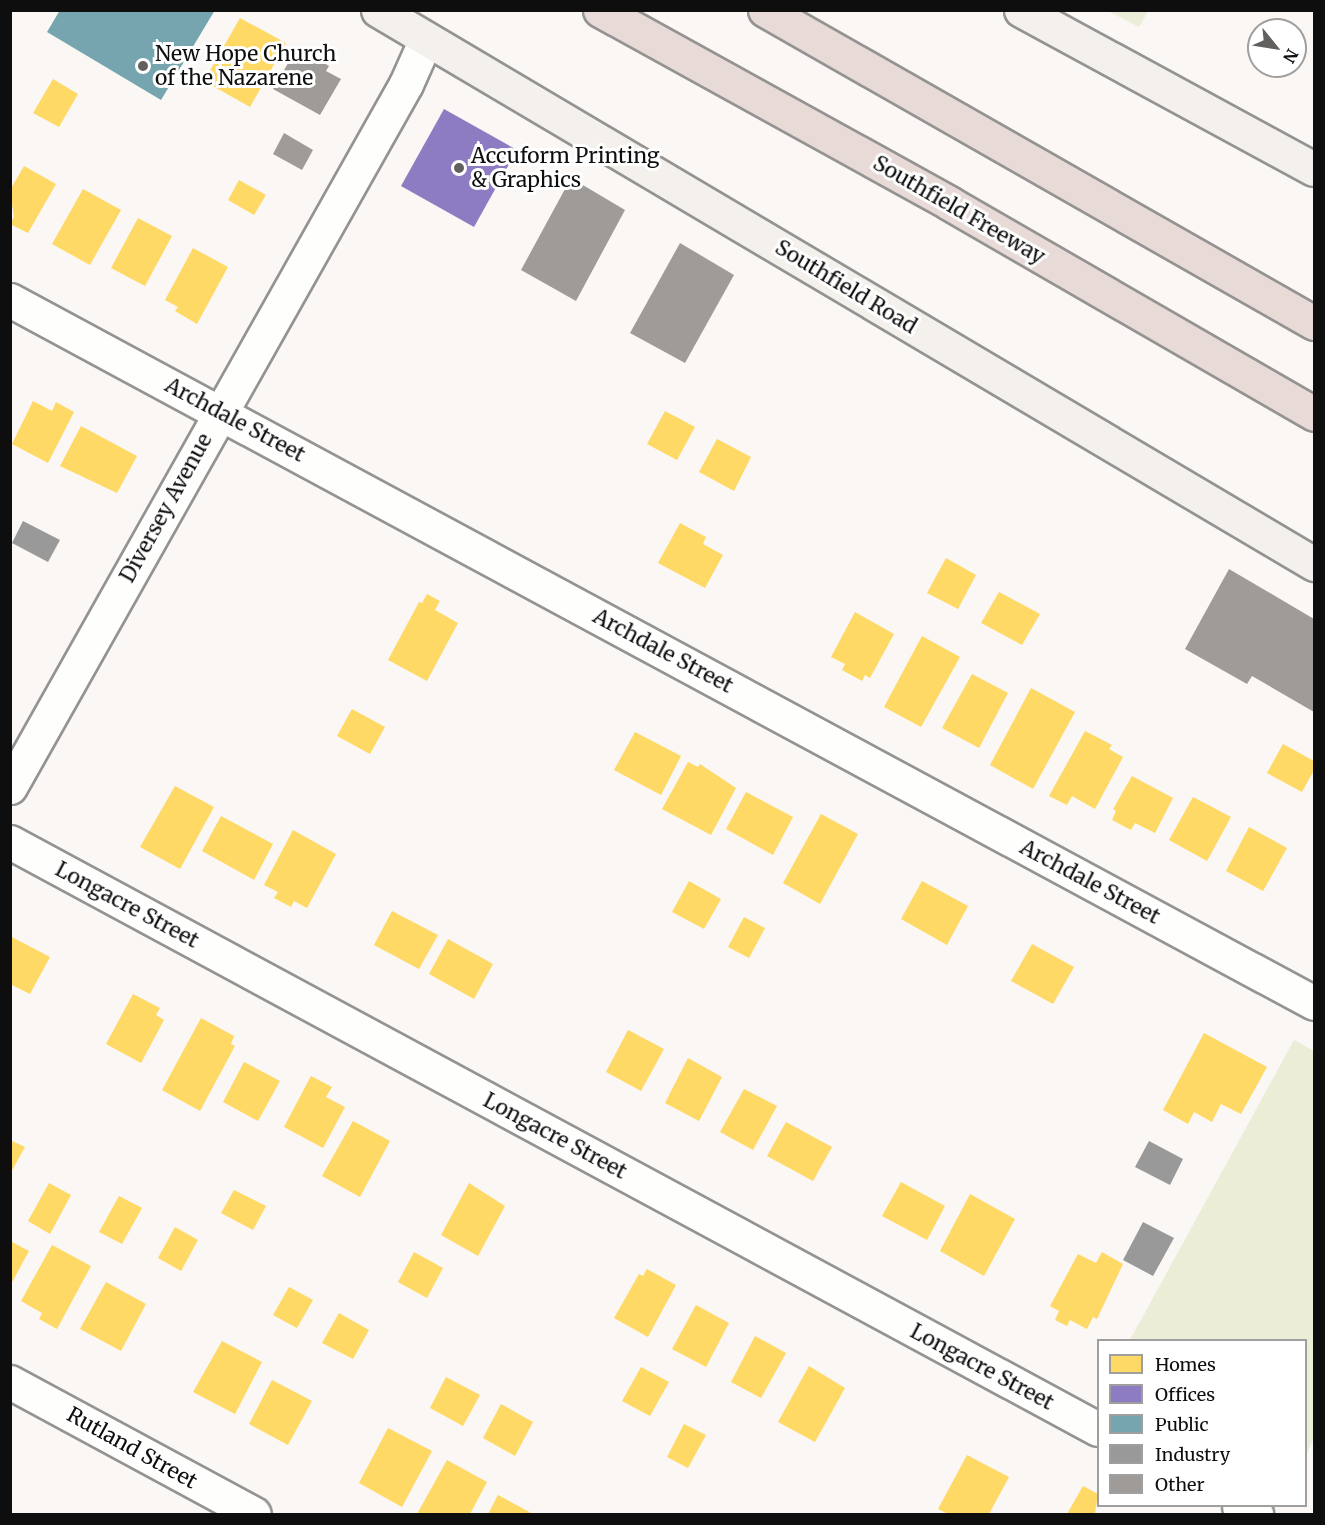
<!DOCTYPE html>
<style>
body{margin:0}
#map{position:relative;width:1325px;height:1525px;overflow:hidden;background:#faf7f4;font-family:Merriweather,serif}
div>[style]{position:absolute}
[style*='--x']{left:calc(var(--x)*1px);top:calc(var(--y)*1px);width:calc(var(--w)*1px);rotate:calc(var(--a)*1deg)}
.green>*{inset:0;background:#ebedd6}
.homes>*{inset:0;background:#ffd966}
.offices>*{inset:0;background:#8e7cc3}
.public>*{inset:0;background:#76a5af}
.industry>*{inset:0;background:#999}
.building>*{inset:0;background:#9e9b99}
.roads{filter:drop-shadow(2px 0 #949392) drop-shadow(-2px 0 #949392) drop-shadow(0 2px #949392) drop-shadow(0 -2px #949392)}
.minor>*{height:33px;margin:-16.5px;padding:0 16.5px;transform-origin:16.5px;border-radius:16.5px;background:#fefefd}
.secondary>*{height:33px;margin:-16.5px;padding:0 16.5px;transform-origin:16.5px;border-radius:16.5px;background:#f4f0eb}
.motorway>*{height:33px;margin:-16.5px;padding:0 16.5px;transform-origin:16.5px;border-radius:16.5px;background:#e7dad7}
.dots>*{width:16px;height:16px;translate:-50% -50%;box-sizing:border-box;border:3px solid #fff;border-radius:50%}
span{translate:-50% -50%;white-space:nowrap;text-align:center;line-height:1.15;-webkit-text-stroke:6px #fff;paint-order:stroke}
.poi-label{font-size:21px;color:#0e0e0e}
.left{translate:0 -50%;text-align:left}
.street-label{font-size:21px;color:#0e0e0e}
.frame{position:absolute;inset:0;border:12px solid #0e0e0e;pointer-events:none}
.legend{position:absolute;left:1097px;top:1339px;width:210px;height:168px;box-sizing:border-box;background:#fff;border:2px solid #9f9f9f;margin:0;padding:8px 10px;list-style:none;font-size:18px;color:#0e0e0e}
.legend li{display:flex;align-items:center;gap:12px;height:30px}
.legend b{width:30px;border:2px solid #9f9f9f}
.north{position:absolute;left:1247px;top:18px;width:60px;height:60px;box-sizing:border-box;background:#fff;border:2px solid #9f9f9f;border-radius:50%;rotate:120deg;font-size:16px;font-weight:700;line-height:24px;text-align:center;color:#0e0e0e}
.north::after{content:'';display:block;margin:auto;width:21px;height:27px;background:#61605e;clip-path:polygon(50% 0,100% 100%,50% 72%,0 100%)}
</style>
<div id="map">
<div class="green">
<div style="clip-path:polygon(1108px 11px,1148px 10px,1148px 11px,1139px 27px)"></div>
<div style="clip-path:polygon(1294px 1040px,1314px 1051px,1314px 1438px,1306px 1455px,1306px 1340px,1130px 1340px)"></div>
</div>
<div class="homes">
<div style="clip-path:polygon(240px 18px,286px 43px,250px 107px,204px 81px)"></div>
<div style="clip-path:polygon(53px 79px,78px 94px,59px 127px,33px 113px)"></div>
<div style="clip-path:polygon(24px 166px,56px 184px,28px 233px,10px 224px,14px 217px,10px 190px)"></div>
<div style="clip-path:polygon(239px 180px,266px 195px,254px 215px,228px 200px)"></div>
<div style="clip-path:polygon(83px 189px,121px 210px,90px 265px,52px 244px)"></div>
<div style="clip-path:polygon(138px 218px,172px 236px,145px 286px,111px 268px)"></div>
<div style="clip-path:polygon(193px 248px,228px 267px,197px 324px,175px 311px,178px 307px,165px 300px)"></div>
<div style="clip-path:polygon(33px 401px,52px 411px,56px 402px,74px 412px,48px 463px,12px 444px)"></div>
<div style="clip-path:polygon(665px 411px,695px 427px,677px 460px,647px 444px)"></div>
<div style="clip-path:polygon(81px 426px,137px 456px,117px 493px,60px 466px)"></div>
<div style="clip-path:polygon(717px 439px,751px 457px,734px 491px,699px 472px)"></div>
<div style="clip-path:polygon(680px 523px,706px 537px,703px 544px,723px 555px,705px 588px,658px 563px)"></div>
<div style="clip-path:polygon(946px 558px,976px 575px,958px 609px,927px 593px)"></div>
<div style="clip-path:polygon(999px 592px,1040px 614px,1022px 645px,981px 623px)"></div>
<div style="clip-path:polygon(427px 594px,440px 601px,435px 610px,458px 623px,427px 681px,388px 660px,419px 602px,422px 603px)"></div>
<div style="clip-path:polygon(855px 612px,894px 634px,870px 678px,865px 675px,862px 681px,842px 670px,845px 664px,831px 657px)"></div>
<div style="clip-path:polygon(922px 636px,960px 657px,921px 727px,884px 707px)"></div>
<div style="clip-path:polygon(972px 674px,1008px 693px,979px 748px,942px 728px)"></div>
<div style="clip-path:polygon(1031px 688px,1075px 712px,1033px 789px,990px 765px)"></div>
<div style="clip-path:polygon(352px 709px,385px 727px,370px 754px,337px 736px)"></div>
<div style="clip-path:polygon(1085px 731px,1112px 745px,1109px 749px,1123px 757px,1095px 809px,1072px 796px,1067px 805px,1049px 796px)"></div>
<div style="clip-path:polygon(635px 732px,681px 756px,661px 795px,614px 770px)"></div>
<div style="clip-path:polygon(1283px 744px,1314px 761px,1314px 770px,1302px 792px,1267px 773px)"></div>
<div style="clip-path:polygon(688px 762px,698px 767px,700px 764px,736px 788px,711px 835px,662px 809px)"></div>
<div style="clip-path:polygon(1132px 776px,1173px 798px,1155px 833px,1135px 823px,1131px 830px,1112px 820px,1116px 811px,1113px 809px)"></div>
<div style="clip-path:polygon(175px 786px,214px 807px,180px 869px,140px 847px)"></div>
<div style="clip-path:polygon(746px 792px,793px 817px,773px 855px,726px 829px)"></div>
<div style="clip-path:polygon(1193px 797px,1231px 817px,1207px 861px,1169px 840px)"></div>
<div style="clip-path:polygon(821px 814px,858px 834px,820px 904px,783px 883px)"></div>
<div style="clip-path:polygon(221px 816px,273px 844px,254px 880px,202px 851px)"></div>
<div style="clip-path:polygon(1249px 827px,1287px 848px,1263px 891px,1226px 871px)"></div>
<div style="clip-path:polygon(293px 830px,336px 854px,307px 908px,294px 901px,291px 907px,274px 898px,278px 892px,264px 885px)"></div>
<div style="clip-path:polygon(689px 881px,721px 899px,704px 929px,672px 912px)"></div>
<div style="clip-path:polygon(922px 881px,968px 906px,947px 945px,901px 919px)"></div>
<div style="clip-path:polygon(392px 911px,438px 935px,419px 969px,374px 945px)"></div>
<div style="clip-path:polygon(744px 917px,765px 928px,749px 958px,728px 947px)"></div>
<div style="clip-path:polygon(10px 936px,50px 957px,30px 994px,10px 984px)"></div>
<div style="clip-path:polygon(448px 939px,493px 964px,474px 999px,429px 974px)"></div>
<div style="clip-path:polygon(1032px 944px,1074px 967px,1053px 1004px,1011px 981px)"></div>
<div style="clip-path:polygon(133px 994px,160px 1008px,156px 1015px,164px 1020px,141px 1063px,106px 1044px)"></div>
<div style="clip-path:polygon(201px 1018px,234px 1036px,231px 1044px,235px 1046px,200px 1111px,162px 1090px)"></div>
<div style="clip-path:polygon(628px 1030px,664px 1049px,641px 1091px,606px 1072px)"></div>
<div style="clip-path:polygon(1204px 1033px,1267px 1067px,1241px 1114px,1221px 1104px,1212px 1122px,1194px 1112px,1188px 1124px,1163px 1110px)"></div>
<div style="clip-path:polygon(688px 1058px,722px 1077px,699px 1121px,665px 1103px)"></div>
<div style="clip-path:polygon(244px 1062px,280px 1081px,258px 1121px,223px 1102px)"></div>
<div style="clip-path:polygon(311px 1076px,332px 1087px,326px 1097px,345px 1107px,323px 1148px,284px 1127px)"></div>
<div style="clip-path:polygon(744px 1089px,777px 1106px,753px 1150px,720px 1132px)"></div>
<div style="clip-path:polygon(353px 1121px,390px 1141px,360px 1197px,322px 1176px)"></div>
<div style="clip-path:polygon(786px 1122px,832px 1147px,813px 1181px,767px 1156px)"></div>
<div style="clip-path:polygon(10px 1140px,25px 1147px,10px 1174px)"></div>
<div style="clip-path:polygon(901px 1182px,945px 1206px,927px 1240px,882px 1216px)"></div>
<div style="clip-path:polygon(49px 1183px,71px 1195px,50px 1234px,28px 1221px)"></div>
<div style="clip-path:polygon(469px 1183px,505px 1206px,478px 1256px,441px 1235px)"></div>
<div style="clip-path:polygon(234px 1190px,266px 1206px,253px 1230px,221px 1213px)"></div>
<div style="clip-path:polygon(970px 1194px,1015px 1219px,984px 1276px,940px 1251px)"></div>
<div style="clip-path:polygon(119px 1196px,142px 1208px,122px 1244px,99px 1232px)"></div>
<div style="clip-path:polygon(175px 1227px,198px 1240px,181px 1271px,158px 1258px)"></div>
<div style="clip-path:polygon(10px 1241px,29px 1251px,10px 1286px)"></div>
<div style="clip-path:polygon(52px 1245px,91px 1266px,57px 1329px,39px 1319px,42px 1313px,21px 1301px)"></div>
<div style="clip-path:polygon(414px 1252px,443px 1268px,427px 1298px,398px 1282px)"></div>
<div style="clip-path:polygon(1102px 1252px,1123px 1264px,1097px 1319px,1093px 1317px,1087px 1329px,1070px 1320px,1067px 1326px,1055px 1320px,1059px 1311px,1050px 1306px,1078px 1254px,1096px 1263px)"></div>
<div style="clip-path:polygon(647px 1269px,676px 1285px,648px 1337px,614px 1318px,639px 1274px,643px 1276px)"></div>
<div style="clip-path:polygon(106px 1282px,146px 1304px,121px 1351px,80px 1329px)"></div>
<div style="clip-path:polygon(289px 1287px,313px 1300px,297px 1328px,273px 1315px)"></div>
<div style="clip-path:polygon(696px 1305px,729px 1323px,706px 1367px,672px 1349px)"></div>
<div style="clip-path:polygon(339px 1313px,369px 1330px,353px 1359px,322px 1343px)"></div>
<div style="clip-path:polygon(755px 1336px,786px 1353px,761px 1398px,731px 1382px)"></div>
<div style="clip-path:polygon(222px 1341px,262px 1362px,235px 1414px,193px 1392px)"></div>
<div style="clip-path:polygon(809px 1366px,845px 1388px,815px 1442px,778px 1422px)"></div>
<div style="clip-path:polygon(641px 1367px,669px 1382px,650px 1416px,622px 1401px)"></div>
<div style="clip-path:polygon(446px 1377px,480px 1395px,463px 1426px,430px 1408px)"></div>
<div style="clip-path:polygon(272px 1380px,312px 1401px,288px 1445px,249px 1424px)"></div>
<div style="clip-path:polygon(501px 1404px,533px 1422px,515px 1456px,483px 1438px)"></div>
<div style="clip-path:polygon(684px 1424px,706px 1435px,688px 1468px,667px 1457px)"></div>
<div style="clip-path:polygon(388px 1428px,432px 1451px,402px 1507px,359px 1483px)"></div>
<div style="clip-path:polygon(967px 1455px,1009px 1477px,989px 1514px,948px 1514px,938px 1509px)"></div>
<div style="clip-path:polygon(447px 1460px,487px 1482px,470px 1514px,417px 1514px)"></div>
<div style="clip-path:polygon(1083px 1486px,1098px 1494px,1095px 1514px,1067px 1514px)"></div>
<div style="clip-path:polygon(498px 1495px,533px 1514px,488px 1514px)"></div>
</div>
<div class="offices">
<div style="clip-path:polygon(444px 109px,517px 150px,474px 227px,401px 186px)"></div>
</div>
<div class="public">
<div style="clip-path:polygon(60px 10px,215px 10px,161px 100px,47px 32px)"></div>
</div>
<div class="industry">
<div style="clip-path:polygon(23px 521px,60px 540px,48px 562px,12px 543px)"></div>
<div style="clip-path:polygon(1149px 1141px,1183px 1159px,1170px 1185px,1135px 1167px)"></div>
<div style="clip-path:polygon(1143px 1222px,1174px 1238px,1153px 1276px,1123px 1260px)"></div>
</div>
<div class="building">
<div style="clip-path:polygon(294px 53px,306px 60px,309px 54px,329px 66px,326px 71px,341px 79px,320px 115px,273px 89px)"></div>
<div style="clip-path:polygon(284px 133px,313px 150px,302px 170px,273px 154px)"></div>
<div style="clip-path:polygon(571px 178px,625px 210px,576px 301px,521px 270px)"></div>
<div style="clip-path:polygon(680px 243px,734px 275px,685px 363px,630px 333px)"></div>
<div style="clip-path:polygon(1229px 569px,1314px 619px,1314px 712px,1252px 676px,1247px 684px,1185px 649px)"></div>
</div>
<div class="roads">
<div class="minor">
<div style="--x:10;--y:300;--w:1481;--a:28.33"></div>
<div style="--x:10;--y:787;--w:807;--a:-60.61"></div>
<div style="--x:406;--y:84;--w:49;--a:-66"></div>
<div style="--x:10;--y:842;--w:1236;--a:28.35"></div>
<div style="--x:10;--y:1382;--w:277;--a:28.4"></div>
<div style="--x:1239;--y:1506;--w:19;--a:25"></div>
</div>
<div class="secondary">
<div style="--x:378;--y:10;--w:1088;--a:30.62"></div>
<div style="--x:1021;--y:10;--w:333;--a:28.5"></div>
</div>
<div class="motorway">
<div style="--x:600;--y:10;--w:399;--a:28.9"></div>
<div style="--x:949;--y:203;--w:422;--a:30"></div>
<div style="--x:765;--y:10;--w:632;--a:29.69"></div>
</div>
</div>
<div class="dots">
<div style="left:143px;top:66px;background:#61605e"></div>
<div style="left:459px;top:168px;background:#61605e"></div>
</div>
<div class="poi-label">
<span class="left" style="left:155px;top:66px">New Hope Church<br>of the Nazarene</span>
<span class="left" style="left:471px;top:168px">Accuform Printing<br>&amp; Graphics</span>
</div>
<div class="street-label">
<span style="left:959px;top:210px;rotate:30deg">Southfield Freeway</span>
<span style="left:846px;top:287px;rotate:31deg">Southfield Road</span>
<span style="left:235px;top:420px;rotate:28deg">Archdale Street</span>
<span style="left:166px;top:508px;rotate:-61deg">Diversey Avenue</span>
<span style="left:663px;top:651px;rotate:28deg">Archdale Street</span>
<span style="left:1090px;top:882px;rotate:28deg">Archdale Street</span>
<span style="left:127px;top:905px;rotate:28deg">Longacre Street</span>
<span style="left:555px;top:1136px;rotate:28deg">Longacre Street</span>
<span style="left:982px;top:1367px;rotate:28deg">Longacre Street</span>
<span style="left:132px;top:1448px;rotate:29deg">Rutland Street</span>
</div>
<div class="frame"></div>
<ul class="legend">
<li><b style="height:16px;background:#ffd966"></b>Homes</li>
<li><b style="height:16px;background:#8e7cc3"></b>Offices</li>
<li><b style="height:16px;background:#76a5af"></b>Public</li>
<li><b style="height:16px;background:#999"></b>Industry</li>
<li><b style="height:16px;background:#9e9b99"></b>Other</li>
</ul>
<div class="north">N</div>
</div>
